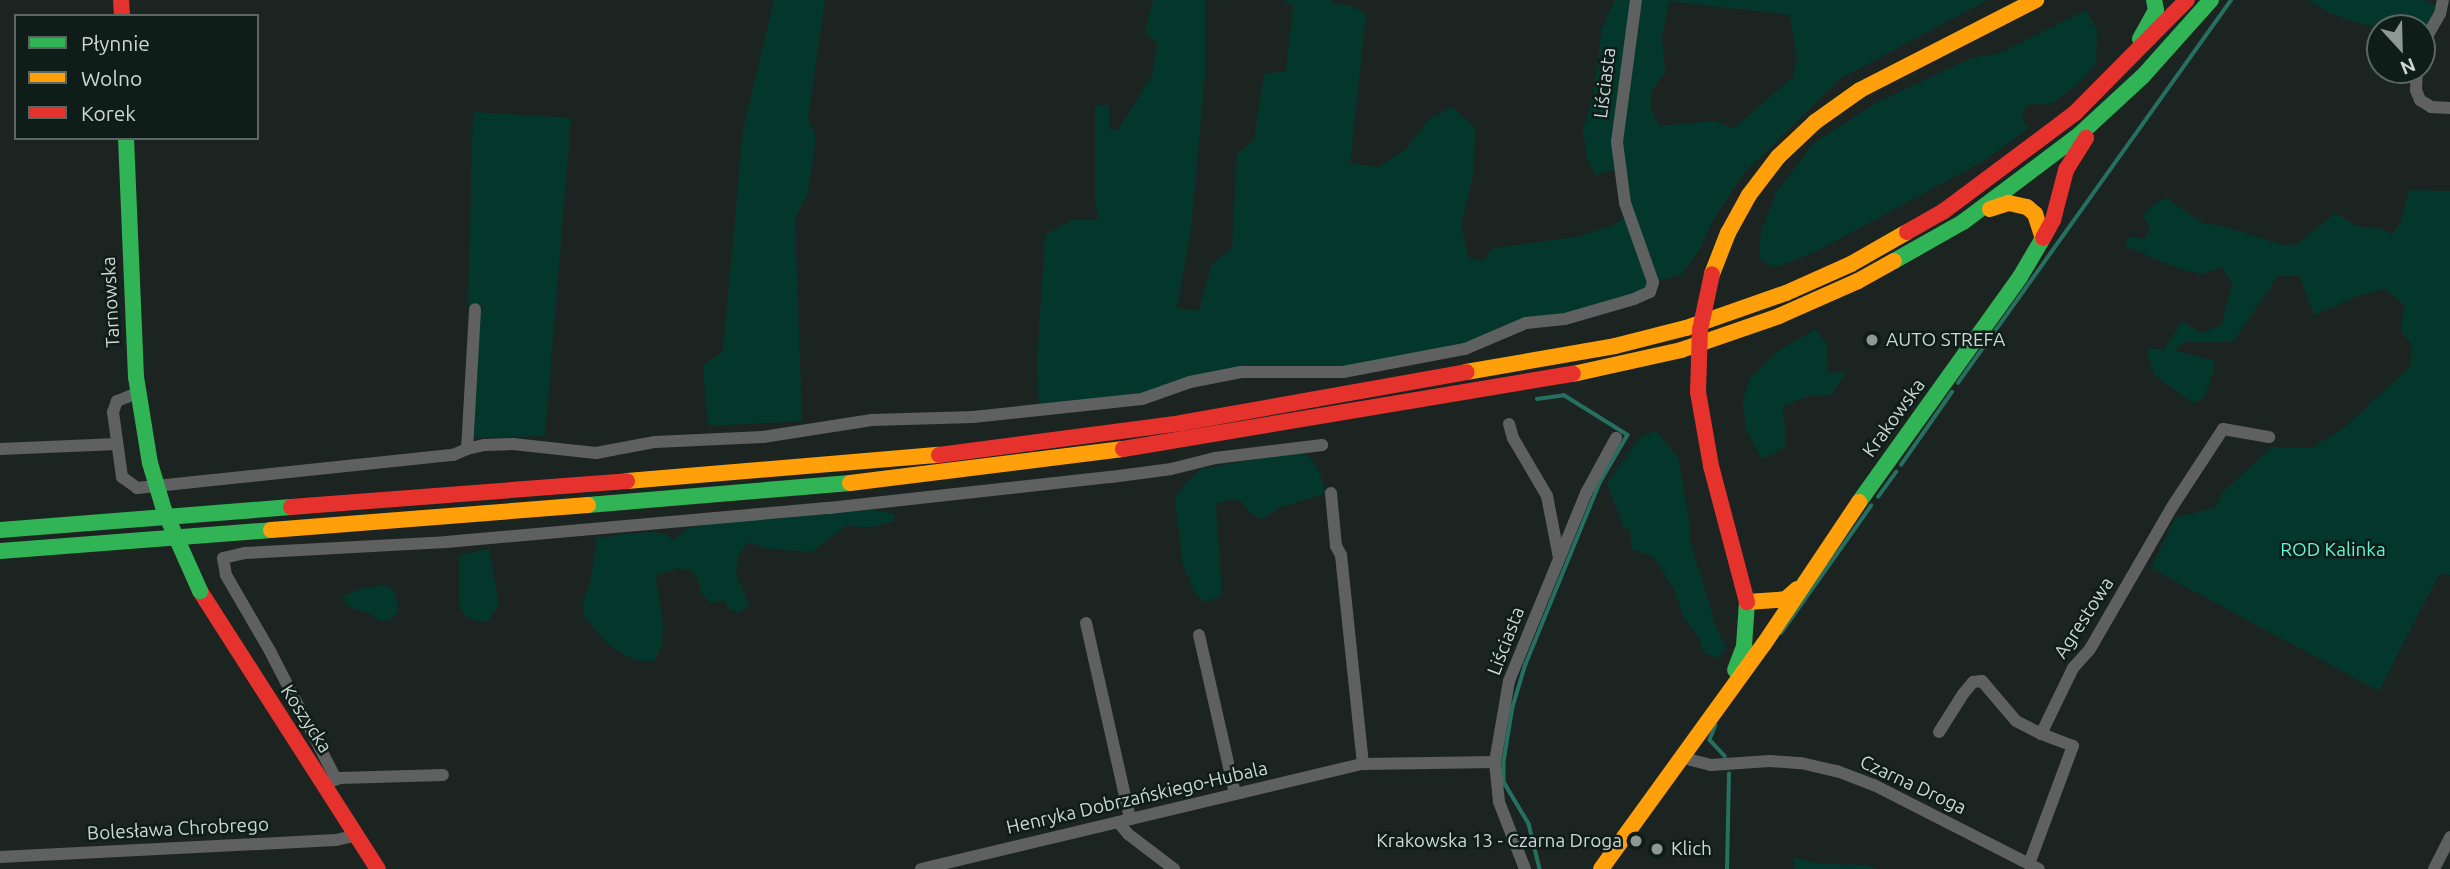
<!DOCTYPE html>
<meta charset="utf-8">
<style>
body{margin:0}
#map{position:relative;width:2450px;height:869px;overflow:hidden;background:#1c2422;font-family:Ubuntu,sans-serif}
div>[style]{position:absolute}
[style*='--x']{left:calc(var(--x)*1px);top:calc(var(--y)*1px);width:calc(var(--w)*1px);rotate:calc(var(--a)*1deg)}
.green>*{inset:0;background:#04372c}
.stream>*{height:3.5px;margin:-1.75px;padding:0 1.75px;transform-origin:1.75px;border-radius:1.75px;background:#257060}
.street>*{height:12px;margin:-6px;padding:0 6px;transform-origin:6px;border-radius:6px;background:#5f6060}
.fast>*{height:16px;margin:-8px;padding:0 8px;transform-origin:8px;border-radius:8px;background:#30b455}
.slow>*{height:16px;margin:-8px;padding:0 8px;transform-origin:8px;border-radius:8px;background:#ff9f0a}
.jam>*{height:16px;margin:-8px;padding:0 8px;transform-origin:8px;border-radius:8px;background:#e5322d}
.fast-bridge>*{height:16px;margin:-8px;padding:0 8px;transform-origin:8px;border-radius:8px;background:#30b455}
.jam-bridge>*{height:16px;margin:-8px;padding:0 8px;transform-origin:8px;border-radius:8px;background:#e5322d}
.dots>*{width:19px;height:19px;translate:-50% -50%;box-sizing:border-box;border:4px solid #0f1d19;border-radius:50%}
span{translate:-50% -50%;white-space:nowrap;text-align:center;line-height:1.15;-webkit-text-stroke:5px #0f1d19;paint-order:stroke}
.street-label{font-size:19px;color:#cdd6d3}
.poi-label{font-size:19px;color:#cdd6d3}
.left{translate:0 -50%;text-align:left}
.right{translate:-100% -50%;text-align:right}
.park-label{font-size:19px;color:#64f5d3}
.legend{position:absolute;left:14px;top:14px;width:245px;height:126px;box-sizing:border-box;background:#0f1d19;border:2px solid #5b6763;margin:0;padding:9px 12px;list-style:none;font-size:21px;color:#cdd6d3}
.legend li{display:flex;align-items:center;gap:14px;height:35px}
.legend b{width:35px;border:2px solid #5b6763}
.north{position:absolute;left:2366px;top:14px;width:70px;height:70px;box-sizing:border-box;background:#0f1d19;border:2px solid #5b6763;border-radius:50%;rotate:158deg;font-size:19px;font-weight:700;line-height:28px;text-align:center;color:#cdd6d3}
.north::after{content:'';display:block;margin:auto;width:24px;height:32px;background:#8f9895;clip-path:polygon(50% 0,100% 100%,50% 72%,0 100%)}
</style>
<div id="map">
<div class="green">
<div style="clip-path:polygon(774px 0,825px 0,808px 118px,816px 138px,808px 193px,795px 219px,802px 421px,708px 426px,703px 366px,723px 351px,743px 130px)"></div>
<div style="clip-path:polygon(evenodd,1153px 0,1205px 0,1205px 75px,1191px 228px,1177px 308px,1199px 311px,1212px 264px,1232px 248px,1237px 154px,1254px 140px,1264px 74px,1286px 71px,1293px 6px,1283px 0,1332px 0,1333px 4px,1349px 5px,1366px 14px,1350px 163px,1378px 167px,1406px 149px,1429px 119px,1452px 107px,1475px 128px,1474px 170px,1461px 225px,1468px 257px,1483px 261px,1493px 248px,1576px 237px,1612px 226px,1628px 215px,1620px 173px,1609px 170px,1596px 176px,1587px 159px,1583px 129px,1593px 97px,1602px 27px,1615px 0,1988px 0,1841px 78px,1744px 173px,1712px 222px,1698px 252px,1681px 275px,1655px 281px,1657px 287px,1564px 319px,1466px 346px,1354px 368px,1256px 371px,1171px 390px,1039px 410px,1037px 363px,1045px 235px,1072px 220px,1098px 220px,1095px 200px,1095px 106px,1109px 105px,1109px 130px,1118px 130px,1152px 75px,1157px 43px,1145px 32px,1153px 0,1669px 1px,1790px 15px,1797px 59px,1793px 77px,1733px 129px,1716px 121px,1659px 126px,1651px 109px,1651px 92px,1665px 73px,1662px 36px,1669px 1px)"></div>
<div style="clip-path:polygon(2308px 0,2423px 0,2437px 7px,2422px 34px,2422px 28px,2386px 28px,2359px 23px,2330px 13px)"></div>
<div style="clip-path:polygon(2086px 10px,2097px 30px,2096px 64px,2079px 83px,2053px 103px,2027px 105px,2021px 116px,2029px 128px,1982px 162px,1815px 252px,1774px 268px,1759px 259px,1761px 231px,1777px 191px,1814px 143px,1876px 103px,1971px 58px,2000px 53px)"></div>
<div style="clip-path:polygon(473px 112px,571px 118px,545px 436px,473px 438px,479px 315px,484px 306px,468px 306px)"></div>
<div style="clip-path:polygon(2409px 190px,2450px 191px,2450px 575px,2439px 574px,2379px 691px,2151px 568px,2175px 518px,2215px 508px,2223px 492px,2272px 447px,2312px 448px,2345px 427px,2410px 367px,2412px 346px,2401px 331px,2404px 305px,2386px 289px,2363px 294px,2314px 315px,2300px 276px,2278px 276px,2233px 342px,2184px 342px,2175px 351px,2214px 360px,2214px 370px,2204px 398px,2193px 403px,2154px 375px,2146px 348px,2164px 350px,2182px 321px,2201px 333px,2221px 325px,2232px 284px,2222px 267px,2203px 274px,2182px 270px,2125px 246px,2129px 237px,2145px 239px,2150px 228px,2143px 216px,2154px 204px,2166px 198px,2202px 223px,2227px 227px,2286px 246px,2297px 244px,2336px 213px,2356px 226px,2378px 228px,2392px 234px,2401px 221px)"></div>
<div style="clip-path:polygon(1816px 329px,1827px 345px,1828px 373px,1847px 372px,1831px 395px,1808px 396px,1783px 406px,1786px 447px,1762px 459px,1746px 429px,1743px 400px,1750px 378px,1778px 351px)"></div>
<div style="clip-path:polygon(1656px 431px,1678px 458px,1690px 525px,1689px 538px,1716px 627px,1726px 647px,1719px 658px,1704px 653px,1699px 638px,1684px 618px,1675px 591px,1654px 557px,1632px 549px,1630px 531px,1623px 526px,1607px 484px,1640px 437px)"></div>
<div style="clip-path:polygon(1300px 452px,1308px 455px,1317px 467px,1326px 493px,1279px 508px,1262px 519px,1250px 513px,1241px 501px,1233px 499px,1216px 504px,1222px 596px,1203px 602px,1193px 589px,1182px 561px,1175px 496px,1200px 469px)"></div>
<div style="clip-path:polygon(873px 510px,895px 514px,894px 521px,871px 527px,846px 526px,811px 552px,763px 548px,748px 542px,738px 556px,736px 574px,749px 606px,739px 613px,729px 609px,725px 601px,711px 603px,702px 594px,698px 579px,692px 571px,678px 568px,658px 574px,656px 580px,663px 624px,662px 645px,654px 662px,634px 660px,610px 646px,584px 617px,584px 598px,590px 584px,597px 537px,602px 536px,606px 539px,612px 535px,653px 532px,666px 534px,674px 540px,686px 529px,715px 523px)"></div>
<div style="clip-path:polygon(489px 549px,499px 604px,488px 622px,476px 621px,466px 617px,459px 605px,459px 555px)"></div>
<div style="clip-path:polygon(385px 585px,395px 592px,397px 601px,397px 613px,391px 620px,382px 621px,365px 611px,356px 610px,347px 605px,343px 596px,361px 589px)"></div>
<div style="clip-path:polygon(1793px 857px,1820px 864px,1867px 865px,1876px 869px,1795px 869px)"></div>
</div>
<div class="stream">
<div style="--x:1958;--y:383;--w:470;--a:-54.5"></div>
<div style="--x:1537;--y:399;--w:27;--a:-8"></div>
<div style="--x:1564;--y:395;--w:75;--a:32"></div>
<div style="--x:1628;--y:435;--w:56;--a:120.3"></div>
<div style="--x:1600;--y:483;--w:196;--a:112.2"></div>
<div style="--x:1526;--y:664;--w:45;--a:106.8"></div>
<div style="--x:1513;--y:707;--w:56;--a:99.3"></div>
<div style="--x:1504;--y:762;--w:20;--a:90"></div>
<div style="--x:1504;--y:782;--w:49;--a:59.2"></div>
<div style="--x:1529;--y:824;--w:46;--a:76.3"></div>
<div style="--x:1901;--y:465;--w:89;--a:-55.1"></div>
<div style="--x:1878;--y:497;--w:31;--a:-54"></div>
<div style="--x:1781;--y:633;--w:156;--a:-54.7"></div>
<div style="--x:1716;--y:725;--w:16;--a:112"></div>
<div style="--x:1710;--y:740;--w:22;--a:47"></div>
<div style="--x:1727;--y:869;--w:95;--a:-88.8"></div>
</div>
<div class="street">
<div style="--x:2422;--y:45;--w:36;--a:-60"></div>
<div style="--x:2440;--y:14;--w:14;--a:-78"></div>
<div style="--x:2417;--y:70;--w:20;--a:93"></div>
<div style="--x:2416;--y:90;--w:11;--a:68"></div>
<div style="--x:2420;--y:100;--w:13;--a:32"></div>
<div style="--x:2431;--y:107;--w:19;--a:3"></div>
<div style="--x:137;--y:393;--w:22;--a:158"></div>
<div style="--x:117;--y:401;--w:12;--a:110"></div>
<div style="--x:113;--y:412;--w:66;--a:82.1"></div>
<div style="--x:122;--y:477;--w:19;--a:36"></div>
<div style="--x:137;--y:488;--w:318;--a:-6"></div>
<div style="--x:453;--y:455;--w:15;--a:-23"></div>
<div style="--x:467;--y:449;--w:140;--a:-86.7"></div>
<div style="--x:1509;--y:424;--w:15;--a:74"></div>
<div style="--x:1513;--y:438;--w:67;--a:59.6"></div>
<div style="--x:1547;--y:496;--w:63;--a:79"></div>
<div style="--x:0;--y:449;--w:117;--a:-2.4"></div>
<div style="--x:467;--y:449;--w:18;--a:-13"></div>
<div style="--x:485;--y:445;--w:28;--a:-2"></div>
<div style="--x:513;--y:444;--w:83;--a:6.2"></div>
<div style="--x:596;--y:453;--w:60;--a:-10.6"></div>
<div style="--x:655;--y:442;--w:108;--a:-2.7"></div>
<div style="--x:763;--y:437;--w:110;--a:-8.9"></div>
<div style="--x:872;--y:420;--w:101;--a:-1.7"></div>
<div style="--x:973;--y:417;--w:170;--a:-6.1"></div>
<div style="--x:1142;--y:399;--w:51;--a:-19.5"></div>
<div style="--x:1190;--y:382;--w:52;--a:-11.1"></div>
<div style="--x:1241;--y:372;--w:102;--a:0"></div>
<div style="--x:1343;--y:372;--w:124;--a:-10.7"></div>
<div style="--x:1465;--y:349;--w:66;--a:-23.1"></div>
<div style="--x:1526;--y:323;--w:39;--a:-6"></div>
<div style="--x:1565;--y:319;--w:72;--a:-16.2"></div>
<div style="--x:1634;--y:299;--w:17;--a:-24"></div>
<div style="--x:1650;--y:292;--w:10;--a:-73"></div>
<div style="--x:1653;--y:282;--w:84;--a:-109.5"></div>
<div style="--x:1625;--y:203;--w:62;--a:-97.5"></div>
<div style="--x:1617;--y:142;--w:143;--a:-82.4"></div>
<div style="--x:1331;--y:493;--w:53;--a:84.6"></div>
<div style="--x:1336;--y:546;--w:10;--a:61"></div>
<div style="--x:1341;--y:555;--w:210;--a:84"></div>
<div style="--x:1086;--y:623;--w:201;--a:77.3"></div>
<div style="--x:1199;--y:635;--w:163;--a:77.2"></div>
<div style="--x:1939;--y:732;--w:45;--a:-57.7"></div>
<div style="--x:1963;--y:694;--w:16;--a:-50"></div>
<div style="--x:1973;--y:682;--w:9;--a:-6"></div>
<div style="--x:1982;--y:681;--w:52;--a:49.6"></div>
<div style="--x:2016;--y:721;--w:28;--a:27"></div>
<div style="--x:1683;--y:754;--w:10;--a:37"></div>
<div style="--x:1691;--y:760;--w:21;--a:14"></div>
<div style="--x:1711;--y:765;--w:59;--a:-3.9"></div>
<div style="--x:1770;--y:761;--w:31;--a:4"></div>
<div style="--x:1801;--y:763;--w:37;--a:13"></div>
<div style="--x:1837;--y:771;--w:40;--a:21"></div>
<div style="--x:1874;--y:785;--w:185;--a:27"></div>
<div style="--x:336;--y:779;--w:144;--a:-117.3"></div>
<div style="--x:270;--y:651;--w:88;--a:-120.1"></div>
<div style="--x:226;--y:575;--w:17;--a:-100"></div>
<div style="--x:223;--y:558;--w:23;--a:-13"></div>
<div style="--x:245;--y:553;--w:201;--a:-3.1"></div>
<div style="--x:446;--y:542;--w:385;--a:-5.1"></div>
<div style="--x:829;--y:508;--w:284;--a:-6.3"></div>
<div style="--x:1111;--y:477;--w:61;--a:-7.6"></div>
<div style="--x:1171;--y:469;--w:45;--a:-14"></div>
<div style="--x:1215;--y:458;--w:108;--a:-6.9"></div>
<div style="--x:329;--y:782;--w:12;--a:-20"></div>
<div style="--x:340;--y:778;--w:103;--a:-1.7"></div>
<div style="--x:1118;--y:822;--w:16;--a:50"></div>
<div style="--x:1128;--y:834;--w:58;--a:37.3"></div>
<div style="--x:0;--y:857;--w:336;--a:-2.9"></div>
<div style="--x:336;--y:840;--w:22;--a:-13"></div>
<div style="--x:2029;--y:864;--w:126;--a:-69.6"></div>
<div style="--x:2073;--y:746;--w:34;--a:-159"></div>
<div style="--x:2041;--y:734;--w:73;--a:-64.1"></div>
<div style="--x:2073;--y:668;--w:25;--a:-48"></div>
<div style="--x:2090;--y:649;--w:164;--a:-60"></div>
<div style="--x:2172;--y:507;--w:93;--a:-56.8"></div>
<div style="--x:2223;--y:429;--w:47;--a:9.9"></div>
<div style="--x:921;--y:869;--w:454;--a:-13.4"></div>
<div style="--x:1363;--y:764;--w:132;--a:-0.9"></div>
<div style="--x:1525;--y:869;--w:72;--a:-111.2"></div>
<div style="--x:1499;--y:802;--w:40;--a:-95.7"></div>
<div style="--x:1495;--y:762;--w:82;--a:-80.2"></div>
<div style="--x:1509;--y:681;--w:203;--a:-67.7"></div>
<div style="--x:1586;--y:493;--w:63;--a:-61.4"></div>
<div style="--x:2434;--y:869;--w:36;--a:-63"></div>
</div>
<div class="fast">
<div style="--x:2140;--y:39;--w:33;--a:-61"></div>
<div style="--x:2156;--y:10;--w:10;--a:-101"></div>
<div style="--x:126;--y:138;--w:239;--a:87.6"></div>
<div style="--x:136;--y:377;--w:87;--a:80.8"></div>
<div style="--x:1894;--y:261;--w:79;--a:-29.5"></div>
<div style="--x:1963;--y:222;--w:145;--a:-36.9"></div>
<div style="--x:2079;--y:135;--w:87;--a:-42.7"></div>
<div style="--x:2143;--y:76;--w:102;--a:-48.2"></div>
<div style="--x:1859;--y:502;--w:277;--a:-54.4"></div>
<div style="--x:2020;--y:277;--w:45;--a:-59.5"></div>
<div style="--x:588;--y:505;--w:263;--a:-4.8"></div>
<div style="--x:0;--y:530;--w:292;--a:-4.5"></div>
<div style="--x:0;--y:551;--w:272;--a:-4.4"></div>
<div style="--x:1735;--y:670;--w:26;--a:-69"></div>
<div style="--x:1744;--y:646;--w:44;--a:-86.1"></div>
</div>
<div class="slow">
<div style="--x:1990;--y:209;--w:20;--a:-18"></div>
<div style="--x:2009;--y:203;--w:18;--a:13"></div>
<div style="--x:2027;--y:207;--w:11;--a:41"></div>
<div style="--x:2035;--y:214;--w:25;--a:72"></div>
<div style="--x:1712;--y:274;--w:44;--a:-68.7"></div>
<div style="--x:1728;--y:233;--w:43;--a:-61.1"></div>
<div style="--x:1749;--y:195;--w:48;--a:-52.7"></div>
<div style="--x:1778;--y:157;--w:51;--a:-43.4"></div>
<div style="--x:1815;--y:122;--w:55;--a:-35.4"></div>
<div style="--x:1860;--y:90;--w:198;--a:-27.1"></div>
<div style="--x:1466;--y:372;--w:151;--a:-9.9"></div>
<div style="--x:1615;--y:346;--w:73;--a:-14.2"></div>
<div style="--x:1686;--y:328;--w:106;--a:-19.3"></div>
<div style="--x:1786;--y:293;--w:71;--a:-24"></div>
<div style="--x:1851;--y:264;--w:64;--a:-29.7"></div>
<div style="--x:1573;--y:374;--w:111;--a:-12.5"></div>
<div style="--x:1681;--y:350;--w:104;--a:-19.1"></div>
<div style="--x:1779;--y:316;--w:86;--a:-23.9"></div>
<div style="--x:1858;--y:281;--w:41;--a:-29.1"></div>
<div style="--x:627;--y:481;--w:313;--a:-4.8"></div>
<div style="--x:850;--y:483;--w:275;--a:-7.1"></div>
<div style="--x:271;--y:530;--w:318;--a:-4.5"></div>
<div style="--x:1747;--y:602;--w:39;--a:-4"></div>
<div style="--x:1786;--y:599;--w:15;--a:-42"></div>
<div style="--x:1601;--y:869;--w:278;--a:-54.1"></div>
<div style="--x:1764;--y:644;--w:171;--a:-56.2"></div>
</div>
<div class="jam">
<div style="--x:121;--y:0;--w:16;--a:86"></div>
<div style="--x:1907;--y:232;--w:43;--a:-29.6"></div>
<div style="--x:1944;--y:211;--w:164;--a:-36.8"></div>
<div style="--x:2075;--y:113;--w:159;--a:-45.3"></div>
<div style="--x:2043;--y:238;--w:21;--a:-61"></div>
<div style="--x:2053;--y:220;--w:52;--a:-75.4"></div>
<div style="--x:2066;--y:170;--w:38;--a:-58"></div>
<div style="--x:1698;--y:392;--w:75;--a:80"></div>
<div style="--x:1711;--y:466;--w:141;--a:75.2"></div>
<div style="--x:1123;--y:449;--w:456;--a:-9.5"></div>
<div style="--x:939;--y:455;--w:244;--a:-7.5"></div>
<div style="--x:1181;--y:423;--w:290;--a:-10.1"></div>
<div style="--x:291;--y:507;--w:337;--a:-4.4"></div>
<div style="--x:200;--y:591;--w:330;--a:57.4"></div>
</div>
<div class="fast-bridge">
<div style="--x:150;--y:463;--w:49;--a:73.4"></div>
<div style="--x:164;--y:510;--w:89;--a:66"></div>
</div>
<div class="jam-bridge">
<div style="--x:1698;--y:392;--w:62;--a:-88.2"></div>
<div style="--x:1700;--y:330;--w:57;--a:-77.9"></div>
</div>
<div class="dots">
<div style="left:1872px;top:340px;background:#8f9895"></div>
<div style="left:1636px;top:841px;background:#8f9895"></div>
<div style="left:1657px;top:849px;background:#8f9895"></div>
</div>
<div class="street-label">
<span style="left:1605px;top:83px;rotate:-83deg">Liściasta</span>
<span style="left:111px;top:302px;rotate:-93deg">Tarnowska</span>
<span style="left:1894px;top:418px;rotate:-54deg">Krakowska</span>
<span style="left:2084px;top:618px;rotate:-57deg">Agrestowa</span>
<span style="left:1506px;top:641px;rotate:-69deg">Liściasta</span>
<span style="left:306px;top:719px;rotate:57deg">Koszycka</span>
<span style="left:1913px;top:785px;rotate:25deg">Czarna Droga</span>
<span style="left:1137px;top:798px;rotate:-13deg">Henryka Dobrzańskiego-Hubala</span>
<span style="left:178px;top:829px;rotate:-3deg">Bolesława Chrobrego</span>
</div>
<div class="poi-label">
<span class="left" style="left:1886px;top:340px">AUTO STREFA</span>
<span class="right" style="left:1622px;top:841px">Krakowska 13 - Czarna Droga</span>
<span class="left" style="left:1671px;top:849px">Klich</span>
</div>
<div class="park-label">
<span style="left:2333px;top:550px">ROD Kalinka</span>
</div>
<ul class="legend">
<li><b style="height:9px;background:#30b455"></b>Płynnie</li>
<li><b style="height:9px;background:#ff9f0a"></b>Wolno</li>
<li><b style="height:9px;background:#e5322d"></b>Korek</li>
</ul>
<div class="north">N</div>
</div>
